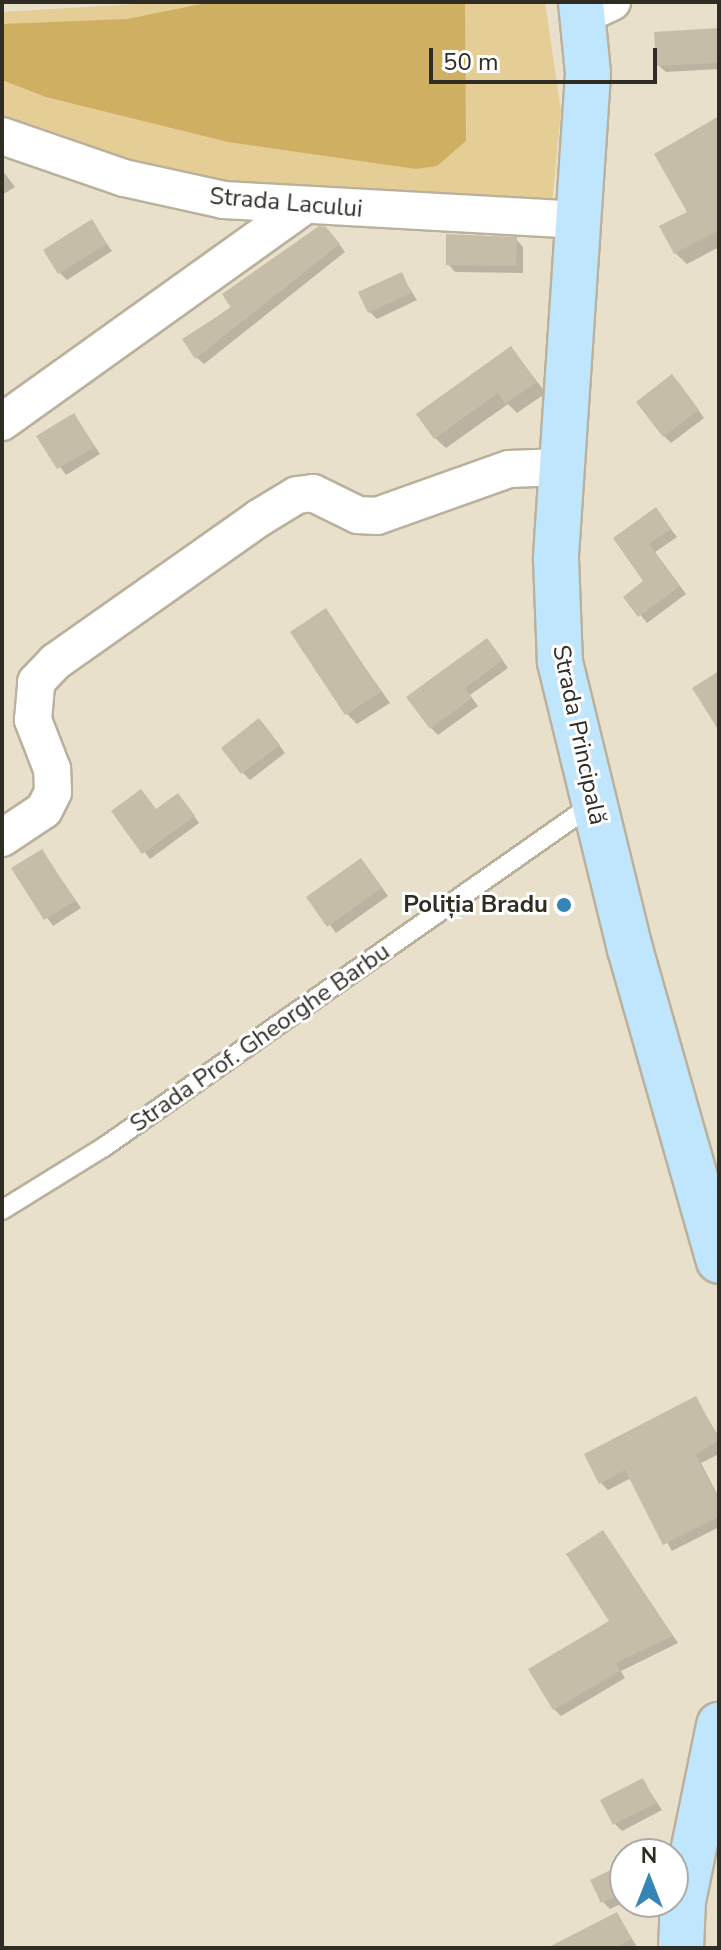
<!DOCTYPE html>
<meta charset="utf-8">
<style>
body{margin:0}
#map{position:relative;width:721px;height:1950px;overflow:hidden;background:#e9e0cb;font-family:"Nunito Sans",sans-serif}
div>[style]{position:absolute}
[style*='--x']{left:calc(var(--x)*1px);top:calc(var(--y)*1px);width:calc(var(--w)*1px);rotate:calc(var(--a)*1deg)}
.green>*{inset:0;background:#e5ce96}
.water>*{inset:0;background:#cfb063}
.shadow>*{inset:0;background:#0003}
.building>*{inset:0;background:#c5bda8}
.roads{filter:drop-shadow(2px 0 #bab19d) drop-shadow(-2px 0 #bab19d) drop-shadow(0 2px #bab19d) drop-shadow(0 -2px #bab19d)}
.service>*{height:18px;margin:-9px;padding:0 9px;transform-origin:9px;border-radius:9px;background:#fff}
.minor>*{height:36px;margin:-18px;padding:0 18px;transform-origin:18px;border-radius:18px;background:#fff}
.secondary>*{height:44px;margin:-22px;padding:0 22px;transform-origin:22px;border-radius:22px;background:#bfe6fc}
.dots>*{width:22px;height:22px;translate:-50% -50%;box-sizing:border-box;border:4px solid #fff;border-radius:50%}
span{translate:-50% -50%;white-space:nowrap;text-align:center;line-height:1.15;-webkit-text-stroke:6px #fff;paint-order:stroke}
.street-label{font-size:24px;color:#2f2c24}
.poi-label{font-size:24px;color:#2f2c24;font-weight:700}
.right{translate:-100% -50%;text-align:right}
.frame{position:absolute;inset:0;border:4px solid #2f2c24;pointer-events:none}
.north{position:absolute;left:609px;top:1838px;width:80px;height:80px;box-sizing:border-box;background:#fff;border:2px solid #acaba7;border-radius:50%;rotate:0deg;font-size:22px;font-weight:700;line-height:32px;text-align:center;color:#2f2c24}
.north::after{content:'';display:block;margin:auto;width:28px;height:36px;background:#3585b6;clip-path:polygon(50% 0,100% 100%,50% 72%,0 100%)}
.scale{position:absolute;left:429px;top:48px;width:228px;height:36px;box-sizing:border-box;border:4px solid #2f2c24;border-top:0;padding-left:10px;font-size:24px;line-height:28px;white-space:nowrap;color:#2f2c24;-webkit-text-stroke:6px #fff;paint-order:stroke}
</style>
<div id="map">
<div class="green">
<div style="clip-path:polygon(169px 2px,545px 2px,561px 111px,552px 204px,341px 198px,178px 176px,2px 117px,2px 12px)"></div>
</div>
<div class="water">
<div style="clip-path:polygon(211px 2px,465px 2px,466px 141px,437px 166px,416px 169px,228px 142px,46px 97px,2px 80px,2px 24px,127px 19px)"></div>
</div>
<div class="shadow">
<div style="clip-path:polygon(719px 30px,719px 69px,666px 72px,658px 65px)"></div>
<div style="clip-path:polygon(719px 120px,719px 247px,687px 264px,675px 253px)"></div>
<div style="clip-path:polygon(2px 170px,15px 187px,2px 195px)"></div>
<div style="clip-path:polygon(92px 222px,112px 251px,67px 280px,60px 273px)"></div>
<div style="clip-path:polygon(333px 236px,345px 252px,204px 364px,197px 358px,185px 339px)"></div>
<div style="clip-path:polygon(516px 239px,523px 247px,523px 273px,455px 272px,448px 264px)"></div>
<div style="clip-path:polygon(401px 275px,417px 300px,377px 319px,370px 312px)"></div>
<div style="clip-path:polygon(511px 348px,546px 393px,517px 413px,508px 404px,446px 448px,435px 438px)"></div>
<div style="clip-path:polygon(679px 383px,704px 418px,671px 443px,664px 436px)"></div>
<div style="clip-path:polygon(74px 415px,100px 454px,66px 475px,39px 437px)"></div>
<div style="clip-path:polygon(656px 510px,677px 537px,655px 552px,686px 594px,647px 623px,626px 597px,646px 582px,615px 538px)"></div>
<div style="clip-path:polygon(325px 611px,390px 703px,357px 724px,347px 714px)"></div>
<div style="clip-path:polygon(494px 648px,508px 668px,470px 695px,478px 706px,438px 735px,431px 728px)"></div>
<div style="clip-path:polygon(266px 728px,285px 753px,250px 780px,243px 773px)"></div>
<div style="clip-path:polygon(184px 802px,199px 823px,150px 859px,114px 811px,157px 811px)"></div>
<div style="clip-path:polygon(42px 851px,81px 908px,53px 926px,13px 869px)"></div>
<div style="clip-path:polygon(368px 868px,388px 896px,336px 933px,309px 897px)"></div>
<div style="clip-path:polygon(696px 1399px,719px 1437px,719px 1454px,701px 1463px,719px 1498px,719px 1527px,672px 1551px,631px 1478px,608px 1490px,601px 1483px)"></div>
<div style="clip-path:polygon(603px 1533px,678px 1643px,621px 1671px,625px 1678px,561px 1716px,554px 1709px,612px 1622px)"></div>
<div style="clip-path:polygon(642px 1780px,662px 1810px,622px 1831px,615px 1824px)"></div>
<div style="clip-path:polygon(625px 1865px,625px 1902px,610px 1909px,603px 1902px)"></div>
<div style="clip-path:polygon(617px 1914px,637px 1947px,552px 1948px)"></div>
</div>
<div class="building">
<div style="clip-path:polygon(719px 28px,719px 63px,656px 66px,654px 32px)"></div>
<div style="clip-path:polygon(719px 116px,719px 230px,674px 254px,659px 226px,687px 212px,654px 154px)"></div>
<div style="clip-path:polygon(92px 219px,107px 244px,58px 274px,43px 250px)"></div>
<div style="clip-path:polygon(319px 226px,326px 227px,340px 244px,195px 359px,182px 339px,231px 308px,222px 294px)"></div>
<div style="clip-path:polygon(446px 234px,517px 237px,516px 266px,446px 265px)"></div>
<div style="clip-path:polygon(402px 272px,411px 293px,368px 313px,358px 292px)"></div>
<div style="clip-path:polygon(511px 346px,537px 382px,505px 404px,498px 393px,434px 439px,416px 414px)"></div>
<div style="clip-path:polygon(672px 374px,699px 410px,663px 437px,636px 402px)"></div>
<div style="clip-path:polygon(74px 413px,95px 447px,57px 469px,36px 436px)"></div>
<div style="clip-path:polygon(656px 507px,671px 529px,649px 544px,680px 586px,638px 617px,623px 597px,643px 581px,613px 538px)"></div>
<div style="clip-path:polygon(326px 608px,381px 692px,345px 715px,290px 632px)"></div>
<div style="clip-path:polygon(487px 638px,503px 660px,465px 688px,472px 698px,430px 729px,406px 697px)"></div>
<div style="clip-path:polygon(719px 671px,719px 731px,692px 688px)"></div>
<div style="clip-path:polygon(259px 718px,280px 745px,241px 774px,221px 748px)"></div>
<div style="clip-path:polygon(141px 789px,156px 809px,178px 793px,195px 816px,142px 854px,111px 811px)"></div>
<div style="clip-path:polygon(42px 849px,75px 901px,44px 920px,11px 868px)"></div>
<div style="clip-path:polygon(361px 858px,382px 888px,327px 927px,306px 897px)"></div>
<div style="clip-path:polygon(696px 1396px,719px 1440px,696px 1455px,719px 1501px,719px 1517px,663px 1545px,625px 1470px,599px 1484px,584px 1454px)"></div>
<div style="clip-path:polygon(603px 1530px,673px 1636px,616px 1663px,620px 1671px,553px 1710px,528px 1669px,609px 1621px,566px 1554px)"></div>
<div style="clip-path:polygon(643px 1778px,656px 1803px,613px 1825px,600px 1800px)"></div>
<div style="clip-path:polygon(625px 1863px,625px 1892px,601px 1903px,590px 1880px)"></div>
<div style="clip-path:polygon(617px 1912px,632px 1939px,615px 1948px,547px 1948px)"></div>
</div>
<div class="roads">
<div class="service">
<div style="--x:2;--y:1210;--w:120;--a:-31.7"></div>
<div style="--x:104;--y:1147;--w:597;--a:-35.05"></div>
</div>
<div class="minor">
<div style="--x:584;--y:15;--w:31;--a:-25"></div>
<div style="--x:2;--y:136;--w:129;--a:19"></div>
<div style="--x:124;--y:178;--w:102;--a:12.4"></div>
<div style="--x:224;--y:200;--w:357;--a:3.2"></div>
<div style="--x:2;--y:422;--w:368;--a:-35.6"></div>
<div style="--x:2;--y:838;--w:50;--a:-33.7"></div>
<div style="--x:44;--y:810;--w:20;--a:-63"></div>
<div style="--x:53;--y:792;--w:23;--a:-92"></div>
<div style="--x:52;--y:769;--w:53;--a:-111.2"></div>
<div style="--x:33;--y:720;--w:38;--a:-85"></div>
<div style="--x:36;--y:682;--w:28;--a:-46"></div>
<div style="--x:55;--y:662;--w:250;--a:-35.2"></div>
<div style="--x:259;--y:518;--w:44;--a:-31.2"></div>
<div style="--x:297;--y:495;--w:16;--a:-7"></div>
<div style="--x:313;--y:493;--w:50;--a:26.1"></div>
<div style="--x:358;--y:515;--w:19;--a:3"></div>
<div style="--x:377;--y:516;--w:140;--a:-19.6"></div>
<div style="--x:509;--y:469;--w:54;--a:-2.1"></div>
</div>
<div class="secondary">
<div style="--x:581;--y:2;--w:72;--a:84.4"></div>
<div style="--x:588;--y:74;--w:486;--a:93.8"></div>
<div style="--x:556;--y:559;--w:103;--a:87.8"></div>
<div style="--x:560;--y:662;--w:295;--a:76.3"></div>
<div style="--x:630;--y:949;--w:324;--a:74.1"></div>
<div style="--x:681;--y:1948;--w:47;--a:-87.6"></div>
<div style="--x:683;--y:1901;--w:180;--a:-78.4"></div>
</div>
</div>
<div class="dots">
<div style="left:564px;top:905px;background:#3585b6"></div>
</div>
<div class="street-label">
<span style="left:286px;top:203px;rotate:5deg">Strada Lacului</span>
<span style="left:579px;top:735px;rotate:78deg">Strada Principală</span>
<span style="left:260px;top:1038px;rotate:-35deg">Strada Prof. Gheorghe Barbu</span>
</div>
<div class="poi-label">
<span class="right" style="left:548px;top:905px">Poliția Bradu</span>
</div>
<div class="frame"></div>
<div class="north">N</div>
<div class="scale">50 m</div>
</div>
